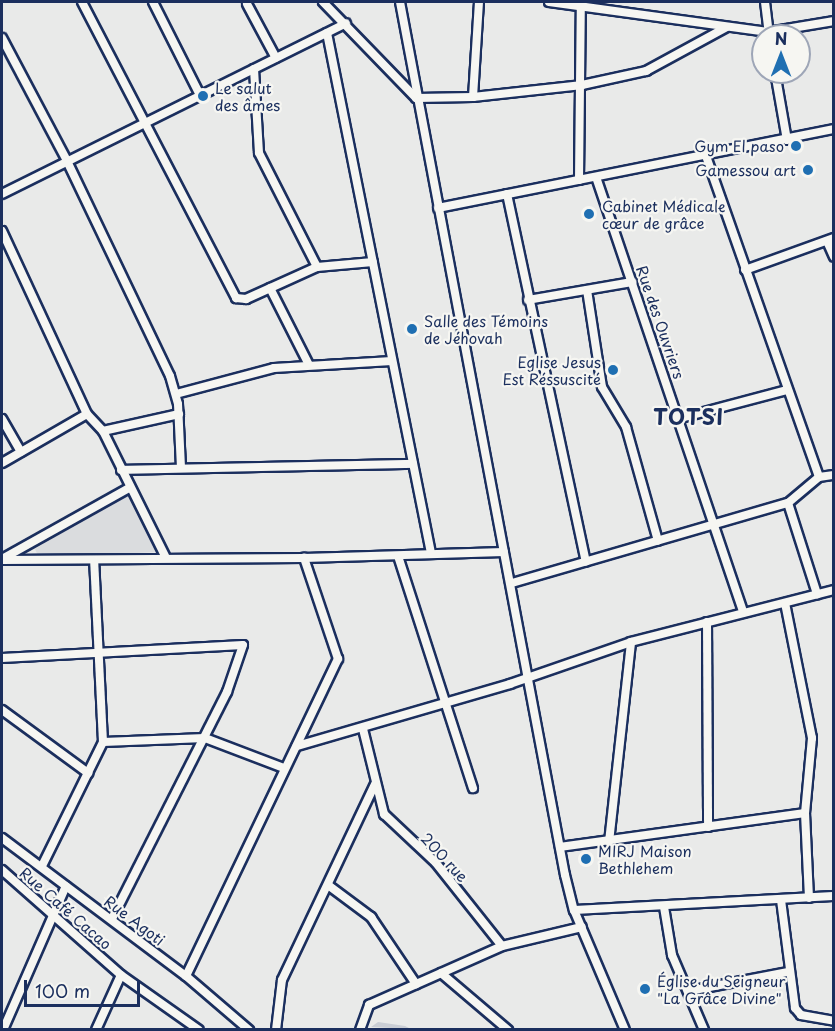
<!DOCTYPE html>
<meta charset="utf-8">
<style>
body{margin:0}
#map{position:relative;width:835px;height:1031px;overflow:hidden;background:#e9eae9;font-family:"Playpen Sans",sans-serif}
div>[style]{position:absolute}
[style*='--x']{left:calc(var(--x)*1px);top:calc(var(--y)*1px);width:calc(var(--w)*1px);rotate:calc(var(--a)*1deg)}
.built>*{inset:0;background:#dadcde}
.green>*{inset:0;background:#caced5}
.roads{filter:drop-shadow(2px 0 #1b2f5e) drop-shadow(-2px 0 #1b2f5e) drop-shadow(0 2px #1b2f5e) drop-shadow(0 -2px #1b2f5e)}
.street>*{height:8px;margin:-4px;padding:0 4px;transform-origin:4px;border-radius:4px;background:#f6f6f2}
.dots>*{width:16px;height:16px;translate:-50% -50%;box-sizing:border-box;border:3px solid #f6f6f2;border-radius:50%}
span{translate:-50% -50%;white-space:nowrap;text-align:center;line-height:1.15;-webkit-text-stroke:4.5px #f6f6f2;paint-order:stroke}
.poi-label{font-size:15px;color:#1b2f5e}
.left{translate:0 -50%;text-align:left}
.right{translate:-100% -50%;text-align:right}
.street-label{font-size:15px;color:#1b2f5e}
.district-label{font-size:21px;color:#1b2f5e;font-weight:700;letter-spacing:1.5px}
.frame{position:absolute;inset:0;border:3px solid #1b2f5e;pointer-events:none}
.north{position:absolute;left:751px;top:24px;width:60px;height:60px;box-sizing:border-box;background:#f6f6f2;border:2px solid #9ea6b7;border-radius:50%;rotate:0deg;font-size:16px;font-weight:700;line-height:24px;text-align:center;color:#1b2f5e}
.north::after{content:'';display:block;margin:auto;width:21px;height:27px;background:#1f6fb2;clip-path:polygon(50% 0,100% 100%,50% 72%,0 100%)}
.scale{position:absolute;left:24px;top:980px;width:116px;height:27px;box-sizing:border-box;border:3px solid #1b2f5e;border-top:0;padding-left:8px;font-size:18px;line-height:21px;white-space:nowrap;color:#1b2f5e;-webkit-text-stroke:4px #f6f6f2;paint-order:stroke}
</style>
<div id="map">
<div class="built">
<div style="clip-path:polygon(128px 492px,157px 552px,39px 558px,35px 549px)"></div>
</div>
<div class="green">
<div style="clip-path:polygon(378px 1022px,405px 1026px,411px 1029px,371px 1027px)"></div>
</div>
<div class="roads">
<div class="street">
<div style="--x:82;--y:2;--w:334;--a:62.5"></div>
<div style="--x:236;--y:298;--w:10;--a:6"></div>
<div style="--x:246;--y:299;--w:78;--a:-24.3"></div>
<div style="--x:317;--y:267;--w:56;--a:-5.1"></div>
<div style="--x:153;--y:2;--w:104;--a:63.2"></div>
<div style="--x:323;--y:2;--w:134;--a:45.9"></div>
<div style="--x:416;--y:98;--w:57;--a:-1"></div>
<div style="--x:473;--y:97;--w:110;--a:-6.3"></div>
<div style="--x:582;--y:85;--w:66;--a:-12.3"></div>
<div style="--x:646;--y:71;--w:92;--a:-28.5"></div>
<div style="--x:400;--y:2;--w:888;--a:79.3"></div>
<div style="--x:565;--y:875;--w:36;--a:76"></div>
<div style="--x:574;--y:910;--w:130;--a:67"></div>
<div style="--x:549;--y:2;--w:221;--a:7.8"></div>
<div style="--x:768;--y:32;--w:67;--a:-9.5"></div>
<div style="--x:765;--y:2;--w:33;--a:83"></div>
<div style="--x:247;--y:4;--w:61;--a:61.8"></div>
<div style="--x:327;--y:33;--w:530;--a:78.69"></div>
<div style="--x:2;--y:38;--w:139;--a:62.1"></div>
<div style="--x:67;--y:161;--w:238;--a:64.4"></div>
<div style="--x:170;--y:376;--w:29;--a:74"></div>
<div style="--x:178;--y:404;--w:64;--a:87.3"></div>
<div style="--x:254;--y:69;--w:84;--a:86.6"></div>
<div style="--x:259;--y:153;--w:128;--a:63"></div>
<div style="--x:775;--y:72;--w:69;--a:80"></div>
<div style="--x:473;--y:97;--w:95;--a:-86.4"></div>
<div style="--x:706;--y:156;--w:340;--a:70.6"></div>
<div style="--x:596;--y:177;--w:460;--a:71.3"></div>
<div style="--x:579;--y:180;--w:178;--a:-89.4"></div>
<div style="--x:2;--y:194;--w:384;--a:-26.4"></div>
<div style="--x:507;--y:194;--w:376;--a:77.9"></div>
<div style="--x:438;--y:208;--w:404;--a:-11.3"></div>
<div style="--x:2;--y:231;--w:202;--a:65.1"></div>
<div style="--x:87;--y:414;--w:23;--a:47"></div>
<div style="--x:103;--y:431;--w:140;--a:63.6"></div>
<div style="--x:827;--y:241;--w:17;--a:66"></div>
<div style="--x:745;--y:270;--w:95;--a:-19.8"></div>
<div style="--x:270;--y:288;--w:86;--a:63.1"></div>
<div style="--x:587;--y:290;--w:98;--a:81.2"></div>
<div style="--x:602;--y:387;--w:47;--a:59"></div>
<div style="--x:626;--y:427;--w:118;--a:74.3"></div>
<div style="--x:528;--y:300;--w:106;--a:-9.8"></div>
<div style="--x:176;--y:394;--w:101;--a:-14.9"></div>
<div style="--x:274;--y:368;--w:118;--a:-3.4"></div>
<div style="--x:681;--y:418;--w:110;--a:-14.8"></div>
<div style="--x:2;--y:419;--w:38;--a:60"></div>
<div style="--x:103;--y:431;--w:78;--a:-12.6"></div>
<div style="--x:2;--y:463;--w:98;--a:-30"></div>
<div style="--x:121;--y:470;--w:292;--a:-1.2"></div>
<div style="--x:788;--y:503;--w:96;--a:72.3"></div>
<div style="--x:398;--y:556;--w:244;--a:72.1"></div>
<div style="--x:2;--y:559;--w:145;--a:-29.2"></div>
<div style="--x:2;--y:560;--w:302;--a:-0.4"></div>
<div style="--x:304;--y:558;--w:200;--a:-1.7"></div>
<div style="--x:512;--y:583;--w:287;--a:-16.2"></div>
<div style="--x:788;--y:503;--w:40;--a:-40"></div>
<div style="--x:819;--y:477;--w:15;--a:-8"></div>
<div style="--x:785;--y:603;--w:138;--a:78.7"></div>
<div style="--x:812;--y:738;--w:75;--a:95.3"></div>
<div style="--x:805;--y:813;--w:85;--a:87.3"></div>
<div style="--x:707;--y:622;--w:205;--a:89.7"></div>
<div style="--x:2;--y:658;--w:241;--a:-3.1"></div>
<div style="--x:243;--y:645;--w:50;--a:108.8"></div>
<div style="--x:227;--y:692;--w:254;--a:116.9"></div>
<div style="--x:2;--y:710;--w:107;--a:36.2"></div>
<div style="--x:363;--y:729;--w:88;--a:76.1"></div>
<div style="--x:384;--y:814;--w:71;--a:43.3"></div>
<div style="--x:436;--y:863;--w:106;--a:51.5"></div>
<div style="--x:103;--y:742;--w:102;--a:-2.2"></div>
<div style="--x:205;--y:738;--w:85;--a:20.8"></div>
<div style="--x:297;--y:746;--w:222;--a:-16.2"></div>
<div style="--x:510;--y:684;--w:128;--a:-19.1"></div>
<div style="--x:631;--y:642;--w:210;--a:-14.4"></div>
<div style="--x:2;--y:838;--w:230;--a:36.9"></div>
<div style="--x:186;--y:976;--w:83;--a:40.6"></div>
<div style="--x:609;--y:842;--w:201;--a:-83.7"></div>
<div style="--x:560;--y:847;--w:247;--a:-7.9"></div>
<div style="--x:42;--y:866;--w:138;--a:-63.8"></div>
<div style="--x:103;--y:742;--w:181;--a:-92.8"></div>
<div style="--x:2;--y:870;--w:159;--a:41.4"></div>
<div style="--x:121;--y:975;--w:95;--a:35.2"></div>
<div style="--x:328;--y:885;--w:54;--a:36.7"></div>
<div style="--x:371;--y:917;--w:81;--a:56.1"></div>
<div style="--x:781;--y:900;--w:109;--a:82.6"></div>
<div style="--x:795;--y:1008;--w:9;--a:49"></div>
<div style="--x:801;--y:1015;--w:34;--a:10"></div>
<div style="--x:664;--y:907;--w:49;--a:80.5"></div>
<div style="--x:672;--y:955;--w:82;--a:66.9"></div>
<div style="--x:574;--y:910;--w:260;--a:-3.1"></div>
<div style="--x:441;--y:973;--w:88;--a:40.4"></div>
<div style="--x:186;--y:976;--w:352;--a:-64.4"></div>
<div style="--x:338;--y:659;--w:107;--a:-108.6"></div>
<div style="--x:689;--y:991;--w:101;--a:-10.9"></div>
<div style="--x:3;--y:1030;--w:157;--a:-66.4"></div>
<div style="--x:96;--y:1030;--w:60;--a:-65.6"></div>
<div style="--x:276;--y:1030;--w:50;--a:-83.2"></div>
<div style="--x:282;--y:980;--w:217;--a:-64.6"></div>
<div style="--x:360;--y:1030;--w:27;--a:-70"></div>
<div style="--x:369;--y:1005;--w:145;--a:-23.9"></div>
<div style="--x:502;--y:946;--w:82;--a:-13.4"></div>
</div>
</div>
<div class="dots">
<div style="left:203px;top:96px;background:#1f6fb2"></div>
<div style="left:796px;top:146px;background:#1f6fb2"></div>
<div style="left:808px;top:170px;background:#1f6fb2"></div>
<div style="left:589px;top:214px;background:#1f6fb2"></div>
<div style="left:412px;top:329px;background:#1f6fb2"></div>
<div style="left:613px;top:370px;background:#1f6fb2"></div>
<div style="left:586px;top:859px;background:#1f6fb2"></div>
<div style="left:645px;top:989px;background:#1f6fb2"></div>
</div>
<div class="poi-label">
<span class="left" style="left:215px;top:96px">Le salut<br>des âmes</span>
<span class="right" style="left:784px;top:146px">Gym El paso</span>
<span class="right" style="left:796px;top:170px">Gamessou art</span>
<span class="left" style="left:602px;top:214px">Cabinet Médicale<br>cœur de grâce</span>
<span class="left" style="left:424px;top:329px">Salle des Témoins<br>de Jéhovah</span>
<span class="right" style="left:601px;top:370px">Eglise Jesus<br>Est Réssuscité</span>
<span class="left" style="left:598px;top:859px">MIRJ Maison<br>Bethlehem</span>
<span class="left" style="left:657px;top:989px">Église du Seigneur<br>"La Grâce Divine"</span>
</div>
<div class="street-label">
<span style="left:661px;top:322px;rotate:71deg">Rue des Ouvriers</span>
<span style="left:445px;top:857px;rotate:47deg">200 rue</span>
<span style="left:66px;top:908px;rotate:41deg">Rue Café Cacao</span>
<span style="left:135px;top:920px;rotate:37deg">Rue Agoti</span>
</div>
<div class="district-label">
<span style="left:689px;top:416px">TOTSI</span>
</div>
<div class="frame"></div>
<div class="north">N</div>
<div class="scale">100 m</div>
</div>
